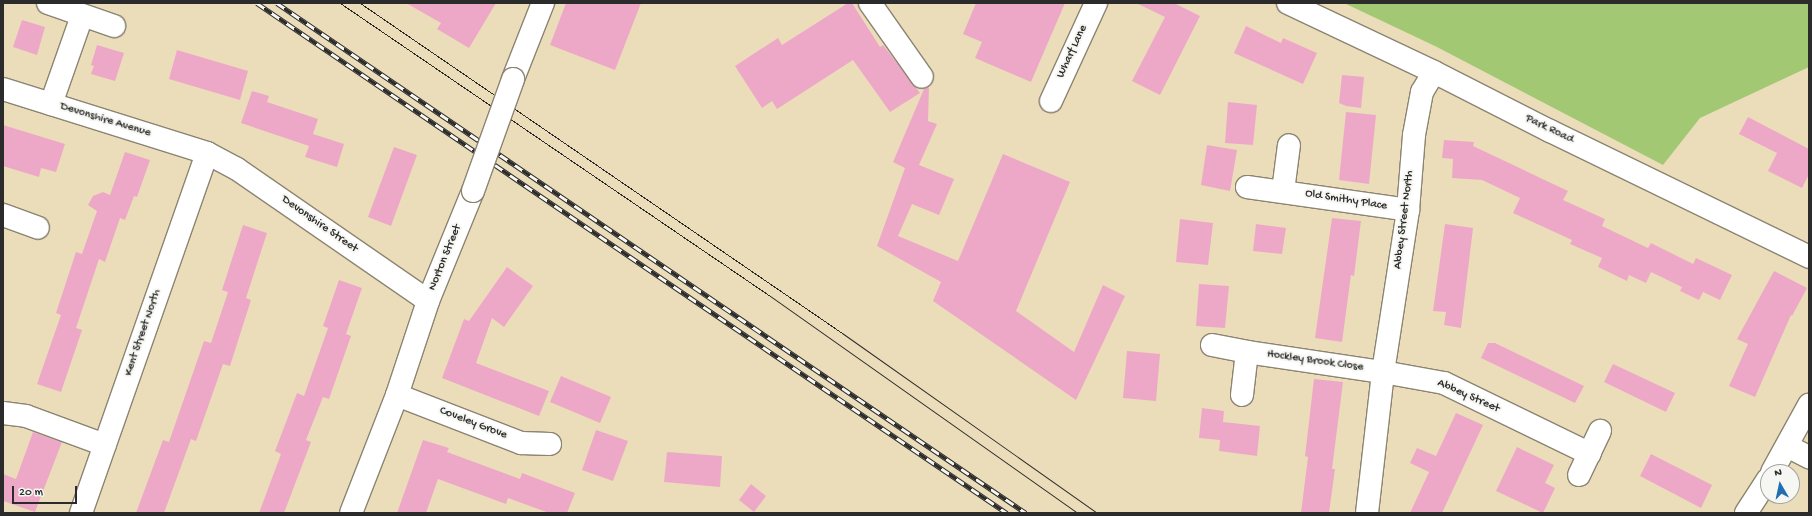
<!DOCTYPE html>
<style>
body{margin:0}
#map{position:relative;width:1812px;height:516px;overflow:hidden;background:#ebddba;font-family:"Gochi Hand",sans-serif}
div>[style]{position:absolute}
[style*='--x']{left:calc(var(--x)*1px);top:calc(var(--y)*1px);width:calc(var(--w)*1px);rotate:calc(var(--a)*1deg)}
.green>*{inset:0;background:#a2c873}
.building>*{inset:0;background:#eea8c7}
.roads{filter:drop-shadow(1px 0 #8b8472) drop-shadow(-1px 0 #8b8472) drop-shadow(0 1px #8b8472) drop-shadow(0 -1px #8b8472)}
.minor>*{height:22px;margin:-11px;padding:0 11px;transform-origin:11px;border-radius:11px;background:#fff}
.tram>*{height:1px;margin:-0.5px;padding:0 0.5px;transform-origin:0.5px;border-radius:0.5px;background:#2b2b2b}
.rail>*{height:4.5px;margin-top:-2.25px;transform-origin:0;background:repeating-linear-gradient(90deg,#f6f6f2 0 9px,#2b2b2b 0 18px);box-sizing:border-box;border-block:1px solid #2b2b2b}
.bridges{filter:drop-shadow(1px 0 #8b8472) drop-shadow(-1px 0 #8b8472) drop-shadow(0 1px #8b8472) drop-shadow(0 -1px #8b8472)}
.minor-bridge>*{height:22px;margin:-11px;padding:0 11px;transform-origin:11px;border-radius:11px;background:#fff}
span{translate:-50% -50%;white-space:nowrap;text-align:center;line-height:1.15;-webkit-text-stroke:4px #f6f6f2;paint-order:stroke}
.street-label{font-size:12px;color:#2b2b2b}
.frame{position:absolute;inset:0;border:4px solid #2b2b2b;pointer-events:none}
.north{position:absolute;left:1760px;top:464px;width:40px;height:40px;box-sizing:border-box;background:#f6f6f2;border:1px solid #a5a5a2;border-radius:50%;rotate:351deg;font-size:11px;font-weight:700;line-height:16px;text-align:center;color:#2b2b2b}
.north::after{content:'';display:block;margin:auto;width:14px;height:18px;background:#1f6fb2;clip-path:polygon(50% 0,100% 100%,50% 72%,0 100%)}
.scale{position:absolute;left:12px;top:486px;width:65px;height:18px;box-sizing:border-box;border:2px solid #2b2b2b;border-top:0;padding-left:5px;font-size:12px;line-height:14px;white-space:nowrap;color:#2b2b2b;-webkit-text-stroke:3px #f6f6f2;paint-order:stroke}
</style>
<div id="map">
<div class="green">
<div style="clip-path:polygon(1344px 3px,1809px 3px,1809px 67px,1700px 118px,1663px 165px,1437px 47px)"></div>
</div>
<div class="building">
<div style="clip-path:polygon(406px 3px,496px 3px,469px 48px,437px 29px,441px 23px)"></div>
<div style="clip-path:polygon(566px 3px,641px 3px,615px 70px,550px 45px)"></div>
<div style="clip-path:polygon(848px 3px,852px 3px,880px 47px,883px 45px,920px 93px,890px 112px,853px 60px,777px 109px,772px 101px,762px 108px,735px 66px,778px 38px,782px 45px)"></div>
<div style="clip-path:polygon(976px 3px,1065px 3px,1031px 82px,975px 58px,982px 42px,963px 34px)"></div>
<div style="clip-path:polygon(1136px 3px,1174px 3px,1200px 16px,1160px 95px,1132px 81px,1165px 17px)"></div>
<div style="clip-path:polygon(22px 20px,45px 27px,37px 55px,13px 47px)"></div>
<div style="clip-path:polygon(1246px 26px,1281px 43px,1283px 38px,1317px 53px,1303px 84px,1234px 53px)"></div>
<div style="clip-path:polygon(97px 45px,124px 53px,115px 81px,91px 74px,94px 66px,91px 65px)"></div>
<div style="clip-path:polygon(177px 50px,248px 71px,240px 100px,169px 79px)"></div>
<div style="clip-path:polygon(1342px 75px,1364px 77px,1361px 108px,1346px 106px,1339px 103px)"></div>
<div style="clip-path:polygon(929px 87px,928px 121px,937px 124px,919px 165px,954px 179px,939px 215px,912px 204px,898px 236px,958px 261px,1003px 154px,1070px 182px,1016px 311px,1074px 352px,1103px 285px,1125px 296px,1076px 400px,933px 301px,941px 282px,877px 246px,905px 168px,893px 162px,924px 89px)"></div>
<div style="clip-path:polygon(252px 91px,269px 96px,267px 102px,318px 119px,313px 134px,344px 144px,337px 167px,305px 157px,309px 146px,241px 123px)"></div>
<div style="clip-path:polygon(1228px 102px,1257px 105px,1253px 145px,1225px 143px)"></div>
<div style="clip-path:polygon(1346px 112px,1376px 115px,1369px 184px,1339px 180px)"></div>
<div style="clip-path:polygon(1748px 117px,1809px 149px,1809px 174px,1802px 188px,1768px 171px,1777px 153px,1739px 134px)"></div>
<div style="clip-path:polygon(3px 125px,65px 144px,56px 172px,41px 168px,39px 177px,3px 166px)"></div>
<div style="clip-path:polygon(1444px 140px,1474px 142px,1473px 146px,1568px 191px,1563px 200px,1605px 219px,1602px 226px,1648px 248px,1651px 243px,1693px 264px,1696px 258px,1732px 275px,1720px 300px,1703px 292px,1699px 300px,1680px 291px,1682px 287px,1651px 272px,1646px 283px,1629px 275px,1627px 281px,1598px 267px,1602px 258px,1570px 244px,1572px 240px,1513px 213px,1520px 198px,1482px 180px,1452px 178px,1453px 159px,1442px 158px)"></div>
<div style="clip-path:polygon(1207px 145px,1237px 150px,1230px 191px,1201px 185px)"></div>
<div style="clip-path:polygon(394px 147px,417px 155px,391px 226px,368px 217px)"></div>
<div style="clip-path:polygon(125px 152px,150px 160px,137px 197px,134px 196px,125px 220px,120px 218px,105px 262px,99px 259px,76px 328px,82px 330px,61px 392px,37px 384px,61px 315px,56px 313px,76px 252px,82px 254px,97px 211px,88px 205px,93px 196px,103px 192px,110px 195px)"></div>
<div style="clip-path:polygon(1332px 218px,1361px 221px,1354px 276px,1351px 275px,1342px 342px,1315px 338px)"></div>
<div style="clip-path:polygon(1180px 219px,1213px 223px,1208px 265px,1176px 262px)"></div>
<div style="clip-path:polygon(1256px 224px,1286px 228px,1282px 254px,1253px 251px)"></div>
<div style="clip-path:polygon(1445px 224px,1473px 228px,1461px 328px,1444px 325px,1446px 312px,1433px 311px)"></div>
<div style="clip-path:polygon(243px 225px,267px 233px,246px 298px,251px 300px,230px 366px,223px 364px,196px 441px,191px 439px,164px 513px,136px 513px,163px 440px,169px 442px,204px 341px,211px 343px,228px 292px,222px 290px)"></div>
<div style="clip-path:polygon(507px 267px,533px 286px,504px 327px,492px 318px,476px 363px,549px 391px,539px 416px,442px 378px,464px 319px,469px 321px)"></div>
<div style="clip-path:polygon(1774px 271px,1807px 288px,1792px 316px,1791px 315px,1755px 397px,1729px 386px,1748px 344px,1737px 339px)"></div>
<div style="clip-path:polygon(339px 280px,362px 288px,346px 334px,351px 336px,329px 399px,323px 397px,306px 440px,311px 442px,284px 513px,259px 513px,281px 454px,275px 451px,297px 393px,304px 396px,328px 328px,323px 326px)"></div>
<div style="clip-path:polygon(1199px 284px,1229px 286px,1225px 328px,1196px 326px)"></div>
<div style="clip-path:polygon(1488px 343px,1495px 343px,1584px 386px,1575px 403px,1481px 358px)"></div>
<div style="clip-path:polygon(1127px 351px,1160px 354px,1156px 401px,1123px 398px)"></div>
<div style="clip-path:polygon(1613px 364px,1675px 393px,1666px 412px,1604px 382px)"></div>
<div style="clip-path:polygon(561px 376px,611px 397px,600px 423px,550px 402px)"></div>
<div style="clip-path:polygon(1314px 379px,1343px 382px,1332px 469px,1335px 469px,1329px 513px,1301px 513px,1308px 457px,1305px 456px)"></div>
<div style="clip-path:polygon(1202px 408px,1224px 411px,1223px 422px,1260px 426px,1257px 456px,1219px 451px,1220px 440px,1199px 438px)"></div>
<div style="clip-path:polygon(1456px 413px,1483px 425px,1442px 513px,1410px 513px,1429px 472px,1410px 463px,1417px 448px,1436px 456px)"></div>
<div style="clip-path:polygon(596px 430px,628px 441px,613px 481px,582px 470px)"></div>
<div style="clip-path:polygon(33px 432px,62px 442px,35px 512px,3px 501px,3px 474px,16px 479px)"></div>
<div style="clip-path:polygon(423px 440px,449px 448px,447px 452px,520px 479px,522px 473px,575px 493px,567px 513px,549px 513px,508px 498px,506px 504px,438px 479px,426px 513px,397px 513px)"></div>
<div style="clip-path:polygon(1517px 447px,1554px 465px,1545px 483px,1555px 488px,1543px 513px,1496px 491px)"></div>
<div style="clip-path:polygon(667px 452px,722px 456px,720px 487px,664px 482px)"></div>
<div style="clip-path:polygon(1651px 454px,1712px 485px,1701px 508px,1640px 476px)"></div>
<div style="clip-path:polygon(751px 484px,766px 496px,754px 512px,739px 500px)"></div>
</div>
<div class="roads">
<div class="minor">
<div style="--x:48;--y:3;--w:70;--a:19.2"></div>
<div style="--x:870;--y:3;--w:90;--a:54.9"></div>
<div style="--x:1288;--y:3;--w:161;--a:25.3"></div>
<div style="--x:1434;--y:72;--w:130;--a:27"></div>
<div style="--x:1550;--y:131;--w:288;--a:25.9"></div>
<div style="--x:513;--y:79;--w:82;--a:-68.5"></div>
<div style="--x:3;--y:89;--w:214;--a:17.4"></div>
<div style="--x:207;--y:153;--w:34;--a:28"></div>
<div style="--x:237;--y:169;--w:232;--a:34.6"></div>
<div style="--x:1051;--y:101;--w:108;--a:-65.3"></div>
<div style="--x:51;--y:104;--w:93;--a:-70.6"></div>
<div style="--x:1247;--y:187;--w:163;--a:8.1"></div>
<div style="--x:1283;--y:191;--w:46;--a:-82.6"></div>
<div style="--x:3;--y:215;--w:37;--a:20"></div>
<div style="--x:1212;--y:345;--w:36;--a:11"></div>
<div style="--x:1247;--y:352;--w:137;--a:8.4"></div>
<div style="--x:1383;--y:372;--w:62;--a:10.2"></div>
<div style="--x:1444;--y:383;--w:162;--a:25.9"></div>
<div style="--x:397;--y:395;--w:133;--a:21.2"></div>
<div style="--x:521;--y:443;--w:29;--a:2"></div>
<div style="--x:1242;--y:395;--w:43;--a:-83.4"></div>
<div style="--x:3;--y:413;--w:23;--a:7"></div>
<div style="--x:26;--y:416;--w:84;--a:20.2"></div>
<div style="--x:1787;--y:446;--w:25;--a:27"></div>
<div style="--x:1772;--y:472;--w:77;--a:-61.1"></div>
<div style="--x:1579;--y:475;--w:49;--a:-64.5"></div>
<div style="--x:81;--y:513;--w:381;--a:-70.7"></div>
<div style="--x:351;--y:513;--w:127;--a:-68.7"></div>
<div style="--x:397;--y:395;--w:99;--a:-71.7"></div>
<div style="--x:428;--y:301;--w:119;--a:-67.8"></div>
<div style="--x:1367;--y:513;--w:142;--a:-83.5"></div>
<div style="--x:1383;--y:372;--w:164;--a:-81.2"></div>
<div style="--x:1408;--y:210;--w:75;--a:-85.4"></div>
<div style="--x:1414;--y:135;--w:44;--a:-79.5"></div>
<div style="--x:1422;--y:92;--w:23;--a:-59"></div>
<div style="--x:1746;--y:513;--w:40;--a:-57.1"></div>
</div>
</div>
<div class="tram">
<div style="--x:340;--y:3;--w:520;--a:34.27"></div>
<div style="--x:770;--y:296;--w:377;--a:35.2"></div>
<div style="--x:360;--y:3;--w:584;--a:34.4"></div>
<div style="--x:842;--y:333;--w:312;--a:35.2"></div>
</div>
<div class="rail">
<div style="--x:257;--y:3;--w:907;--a:34.22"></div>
<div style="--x:277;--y:3;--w:906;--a:34.25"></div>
</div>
<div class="bridges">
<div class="minor-bridge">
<div style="--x:473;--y:191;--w:119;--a:-70.3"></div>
</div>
</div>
<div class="street-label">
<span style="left:1073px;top:52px;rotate:-65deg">Wharf Lane</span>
<span style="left:105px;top:121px;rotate:17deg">Devonshire Avenue</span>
<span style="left:1549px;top:130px;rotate:26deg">Park Road</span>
<span style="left:1346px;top:201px;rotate:9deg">Old Smithy Place</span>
<span style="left:1405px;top:220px;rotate:-83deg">Abbey Street North</span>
<span style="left:319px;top:225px;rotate:35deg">Devonshire Street</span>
<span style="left:446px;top:258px;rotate:-68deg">Norton Street</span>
<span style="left:144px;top:333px;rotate:-71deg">Kent Street North</span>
<span style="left:1315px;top:362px;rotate:8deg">Hockley Brook Close</span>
<span style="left:1468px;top:397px;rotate:24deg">Abbey Street</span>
<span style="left:473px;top:424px;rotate:21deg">Coveley Grove</span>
</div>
<div class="frame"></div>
<div class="north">N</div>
<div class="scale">20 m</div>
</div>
